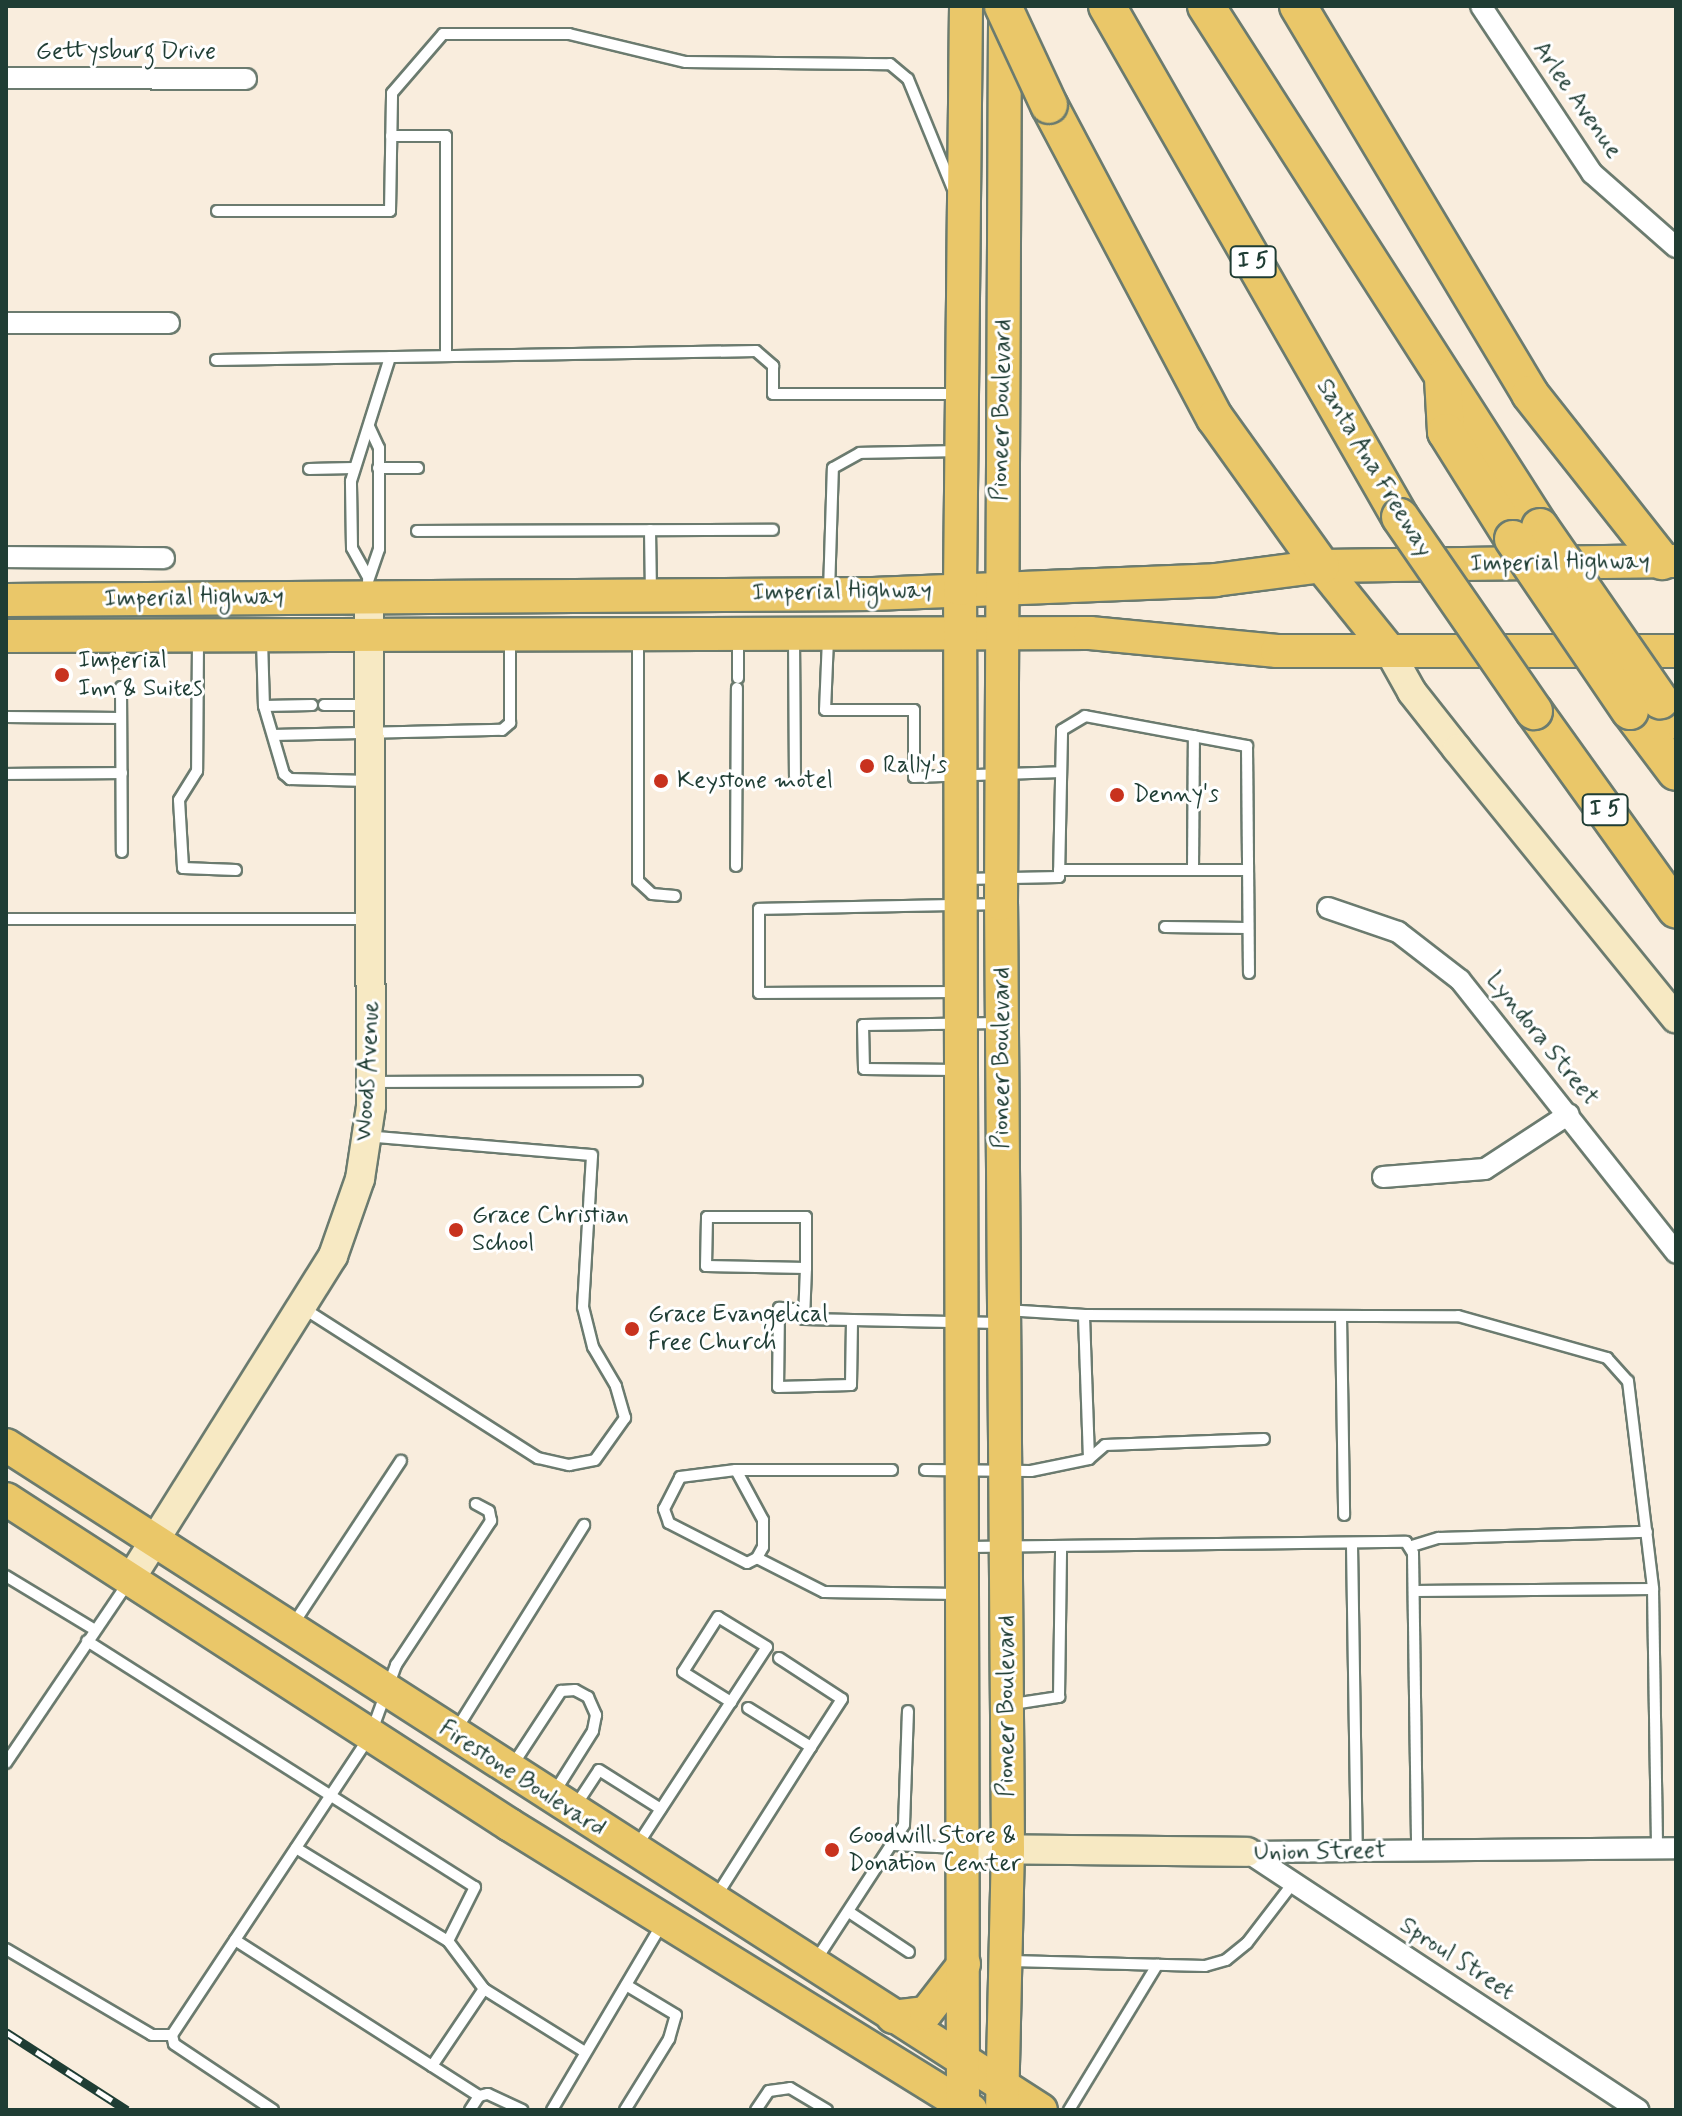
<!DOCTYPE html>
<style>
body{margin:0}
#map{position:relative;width:1682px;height:2116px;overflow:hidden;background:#f9eddd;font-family:Mynerve,sans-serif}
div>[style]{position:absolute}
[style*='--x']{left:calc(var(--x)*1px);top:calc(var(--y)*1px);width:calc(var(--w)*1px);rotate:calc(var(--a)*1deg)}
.roads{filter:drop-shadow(2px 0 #6b7b6f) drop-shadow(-2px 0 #6b7b6f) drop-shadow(0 2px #6b7b6f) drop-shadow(0 -2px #6b7b6f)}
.lane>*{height:10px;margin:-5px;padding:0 5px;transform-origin:5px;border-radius:5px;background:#fff}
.street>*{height:20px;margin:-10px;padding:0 10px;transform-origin:10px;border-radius:10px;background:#fff}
.secondary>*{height:28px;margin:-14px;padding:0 14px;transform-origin:14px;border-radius:14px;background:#f7e9c3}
.primary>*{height:32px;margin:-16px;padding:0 16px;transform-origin:16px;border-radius:16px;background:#eac769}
.highway>*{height:36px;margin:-18px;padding:0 18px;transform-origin:18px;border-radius:18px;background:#eac769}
.rail>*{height:9px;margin-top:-4.5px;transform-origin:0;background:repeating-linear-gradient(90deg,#fff 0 18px,#1f3d34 0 36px);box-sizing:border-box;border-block:2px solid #1f3d34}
.bridges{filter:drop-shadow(2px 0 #6b7b6f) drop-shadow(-2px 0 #6b7b6f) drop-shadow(0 2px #6b7b6f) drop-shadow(0 -2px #6b7b6f)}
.highway-bridge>*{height:36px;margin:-18px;padding:0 18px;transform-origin:18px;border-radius:18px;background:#eac769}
.dots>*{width:22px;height:22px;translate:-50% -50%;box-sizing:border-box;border:4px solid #fff;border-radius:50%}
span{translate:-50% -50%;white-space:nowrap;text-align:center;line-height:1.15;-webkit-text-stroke:6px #fff;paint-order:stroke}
.shield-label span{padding:2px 6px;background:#fff;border:2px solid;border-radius:6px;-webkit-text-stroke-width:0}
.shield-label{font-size:22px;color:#1f3d34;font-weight:700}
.street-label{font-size:24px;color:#1f3d34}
.poi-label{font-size:24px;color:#1f3d34}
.left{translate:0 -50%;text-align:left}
.frame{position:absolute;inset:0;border:8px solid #1f3d34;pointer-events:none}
</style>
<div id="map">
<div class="roads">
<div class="lane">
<div style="--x:391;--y:136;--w:55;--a:0"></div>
<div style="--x:446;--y:136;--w:220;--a:90"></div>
<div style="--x:217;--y:211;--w:173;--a:0"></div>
<div style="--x:390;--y:211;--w:118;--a:-89"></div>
<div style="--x:392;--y:93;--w:78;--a:-49.2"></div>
<div style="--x:443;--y:34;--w:126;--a:0"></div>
<div style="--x:569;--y:34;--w:120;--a:13.5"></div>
<div style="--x:686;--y:62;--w:204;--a:0.6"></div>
<div style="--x:890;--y:64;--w:23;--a:40"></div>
<div style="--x:908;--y:79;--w:117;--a:67.8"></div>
<div style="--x:216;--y:360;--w:540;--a:-0.95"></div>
<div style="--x:756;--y:351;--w:23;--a:41"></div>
<div style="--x:773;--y:366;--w:28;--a:90"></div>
<div style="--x:773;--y:394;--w:187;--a:0"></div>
<div style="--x:378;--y:468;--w:40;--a:0"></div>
<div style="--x:309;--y:469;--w:44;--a:-1.3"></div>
<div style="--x:650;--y:530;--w:62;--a:89.1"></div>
<div style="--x:417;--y:531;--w:356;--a:-0.2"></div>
<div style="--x:368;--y:577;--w:33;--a:-119"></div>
<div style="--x:352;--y:548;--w:67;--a:-90.9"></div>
<div style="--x:351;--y:481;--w:130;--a:-72.5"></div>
<div style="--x:368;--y:581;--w:34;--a:-71"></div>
<div style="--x:379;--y:549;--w:101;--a:-90"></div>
<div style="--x:379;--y:448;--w:23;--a:-115"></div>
<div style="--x:829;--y:592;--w:124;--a:-88.2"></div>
<div style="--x:833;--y:468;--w:31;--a:-29"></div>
<div style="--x:860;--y:453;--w:96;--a:-1.2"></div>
<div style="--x:638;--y:638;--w:243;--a:90"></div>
<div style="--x:638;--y:881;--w:19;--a:43"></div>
<div style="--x:652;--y:894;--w:23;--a:5"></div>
<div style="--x:738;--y:638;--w:40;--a:90"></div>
<div style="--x:794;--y:638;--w:138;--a:89.6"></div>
<div style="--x:828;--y:639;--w:71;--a:92.4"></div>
<div style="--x:825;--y:710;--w:89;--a:0"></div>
<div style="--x:914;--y:710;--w:67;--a:90"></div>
<div style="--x:914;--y:777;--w:147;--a:-1.9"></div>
<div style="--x:262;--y:640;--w:66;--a:88.3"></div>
<div style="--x:264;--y:706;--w:71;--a:73.6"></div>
<div style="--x:284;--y:774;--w:8;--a:40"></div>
<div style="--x:290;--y:779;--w:79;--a:1.5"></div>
<div style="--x:121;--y:641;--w:22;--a:90"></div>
<div style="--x:198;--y:641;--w:130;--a:90.4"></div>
<div style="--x:197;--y:771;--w:34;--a:122"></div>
<div style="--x:179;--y:800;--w:68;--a:86.6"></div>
<div style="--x:183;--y:868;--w:53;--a:2.2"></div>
<div style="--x:121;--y:687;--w:165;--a:89.7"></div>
<div style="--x:324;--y:705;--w:42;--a:0"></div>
<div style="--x:264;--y:706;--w:48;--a:-1.2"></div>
<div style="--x:6;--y:717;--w:115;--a:0.5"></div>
<div style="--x:273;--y:735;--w:229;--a:-1.3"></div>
<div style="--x:502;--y:730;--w:11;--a:-41"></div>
<div style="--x:510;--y:723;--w:85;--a:-90"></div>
<div style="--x:6;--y:774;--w:116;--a:-0.5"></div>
<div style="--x:736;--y:866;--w:178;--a:-89.7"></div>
<div style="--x:1059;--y:870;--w:189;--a:0"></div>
<div style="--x:1193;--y:870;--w:134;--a:-89.6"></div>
<div style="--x:964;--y:879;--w:95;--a:-1.2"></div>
<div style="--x:1059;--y:877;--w:147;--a:-88.8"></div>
<div style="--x:1062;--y:730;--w:27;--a:-31"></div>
<div style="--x:1085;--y:716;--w:165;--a:10.5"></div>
<div style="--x:1247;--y:746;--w:227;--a:89.5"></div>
<div style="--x:6;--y:919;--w:363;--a:0"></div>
<div style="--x:1165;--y:927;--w:83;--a:0.7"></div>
<div style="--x:956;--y:992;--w:197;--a:179.7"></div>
<div style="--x:759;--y:993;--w:84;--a:-90"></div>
<div style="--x:759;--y:909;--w:239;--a:-1.2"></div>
<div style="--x:958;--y:1070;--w:94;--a:-179.4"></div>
<div style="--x:864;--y:1069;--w:44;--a:-91.3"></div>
<div style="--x:863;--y:1025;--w:137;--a:-0.8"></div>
<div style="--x:373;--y:1082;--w:264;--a:-0.2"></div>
<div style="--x:806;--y:1268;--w:100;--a:-178.9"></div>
<div style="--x:706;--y:1266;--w:49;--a:-88.8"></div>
<div style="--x:707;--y:1217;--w:99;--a:0"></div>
<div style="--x:806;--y:1217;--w:51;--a:90"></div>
<div style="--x:806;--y:1268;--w:51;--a:92.2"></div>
<div style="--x:804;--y:1319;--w:196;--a:1.2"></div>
<div style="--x:303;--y:1308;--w:279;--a:32.6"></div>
<div style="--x:538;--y:1458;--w:32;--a:13"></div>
<div style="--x:569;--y:1465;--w:26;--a:-11"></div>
<div style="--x:595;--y:1460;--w:52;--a:-54.5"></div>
<div style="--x:625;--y:1418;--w:33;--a:-106"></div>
<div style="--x:616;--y:1386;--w:45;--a:-120.5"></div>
<div style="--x:593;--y:1347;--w:41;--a:-104"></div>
<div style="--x:583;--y:1307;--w:152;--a:-86.6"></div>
<div style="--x:592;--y:1155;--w:226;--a:-175.2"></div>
<div style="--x:804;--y:1310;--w:25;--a:-175"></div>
<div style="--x:779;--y:1308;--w:79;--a:90.7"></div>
<div style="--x:778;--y:1387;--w:73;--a:-1.6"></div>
<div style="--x:851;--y:1385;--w:65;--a:-89.1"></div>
<div style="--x:1084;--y:1315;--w:374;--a:0.2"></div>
<div style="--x:1458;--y:1316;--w:155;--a:15.7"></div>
<div style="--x:1607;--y:1358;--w:31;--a:48"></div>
<div style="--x:1628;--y:1381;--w:209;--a:83.1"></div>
<div style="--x:1341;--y:1316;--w:199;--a:89.1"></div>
<div style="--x:1089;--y:1459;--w:21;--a:-41"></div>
<div style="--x:1105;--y:1445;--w:159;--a:-2.2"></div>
<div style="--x:736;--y:1470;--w:57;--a:61.6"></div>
<div style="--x:763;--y:1520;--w:27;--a:90"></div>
<div style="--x:763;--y:1547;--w:13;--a:119"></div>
<div style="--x:757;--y:1558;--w:11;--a:153"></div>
<div style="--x:747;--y:1563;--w:88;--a:-152.9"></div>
<div style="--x:669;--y:1523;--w:15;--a:-110"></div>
<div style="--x:664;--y:1509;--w:36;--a:-63"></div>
<div style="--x:680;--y:1477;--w:56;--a:-7.1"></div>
<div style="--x:736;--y:1470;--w:156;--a:0"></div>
<div style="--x:925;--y:1470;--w:106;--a:0.5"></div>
<div style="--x:1031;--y:1471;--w:59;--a:-11.7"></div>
<div style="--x:1089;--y:1459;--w:144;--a:-92"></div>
<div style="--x:1084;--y:1315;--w:78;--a:-176.3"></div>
<div style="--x:1352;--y:1545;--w:306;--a:89.1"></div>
<div style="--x:1412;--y:1546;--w:28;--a:-17"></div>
<div style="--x:1439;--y:1538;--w:208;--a:-1.7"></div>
<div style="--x:968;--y:1547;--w:438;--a:-0.7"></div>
<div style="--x:1406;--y:1542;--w:13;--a:58"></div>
<div style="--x:1413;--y:1553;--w:298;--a:89.2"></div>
<div style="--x:757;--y:1558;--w:75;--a:26.9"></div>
<div style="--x:824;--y:1592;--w:135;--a:0.8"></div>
<div style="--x:6;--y:1576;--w:104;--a:31.2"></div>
<div style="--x:1414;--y:1591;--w:239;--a:-0.5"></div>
<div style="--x:1653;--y:1589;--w:259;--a:89.1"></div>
<div style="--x:292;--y:1626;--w:198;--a:-56.6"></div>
<div style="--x:87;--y:1641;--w:459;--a:32.4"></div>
<div style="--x:475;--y:1887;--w:60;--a:116.6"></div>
<div style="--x:779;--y:1658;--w:75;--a:33.1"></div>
<div style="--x:842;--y:1699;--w:57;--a:122.9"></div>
<div style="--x:1013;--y:1704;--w:47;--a:-8.7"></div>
<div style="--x:1059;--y:1697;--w:149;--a:-89.2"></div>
<div style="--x:456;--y:1730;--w:242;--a:-58"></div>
<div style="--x:6;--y:1763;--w:217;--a:-55.9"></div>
<div style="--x:512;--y:1766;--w:90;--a:-56.8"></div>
<div style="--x:561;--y:1691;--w:14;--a:-4"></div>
<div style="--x:575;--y:1690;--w:15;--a:28"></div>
<div style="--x:588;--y:1697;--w:20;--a:66"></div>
<div style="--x:596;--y:1715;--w:16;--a:101"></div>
<div style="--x:593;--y:1731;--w:73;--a:122.2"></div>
<div style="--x:574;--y:1808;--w:45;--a:-56.7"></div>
<div style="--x:599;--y:1770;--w:73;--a:32.2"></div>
<div style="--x:638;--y:1844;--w:235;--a:-56.8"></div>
<div style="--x:767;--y:1647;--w:57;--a:-148.5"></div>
<div style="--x:718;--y:1617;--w:65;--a:122.5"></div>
<div style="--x:683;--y:1672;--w:57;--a:32"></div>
<div style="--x:894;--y:1845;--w:65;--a:2.6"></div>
<div style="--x:296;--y:1848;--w:178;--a:31.5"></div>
<div style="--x:448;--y:1941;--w:60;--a:53.1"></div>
<div style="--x:484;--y:1989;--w:119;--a:32"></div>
<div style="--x:717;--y:1895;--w:175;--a:-57.6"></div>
<div style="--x:811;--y:1747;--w:74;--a:-148.2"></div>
<div style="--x:849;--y:1912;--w:72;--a:33.7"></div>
<div style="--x:235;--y:1940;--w:290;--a:32.6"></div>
<div style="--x:6;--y:1949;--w:169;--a:30.5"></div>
<div style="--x:152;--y:2035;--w:20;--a:0"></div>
<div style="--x:816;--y:1960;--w:161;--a:-56.9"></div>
<div style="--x:904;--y:1825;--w:114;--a:-88"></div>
<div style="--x:1011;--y:1961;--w:194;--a:1.5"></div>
<div style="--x:1205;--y:1966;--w:22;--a:-16"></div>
<div style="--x:1226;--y:1960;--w:27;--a:-39"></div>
<div style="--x:1247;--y:1943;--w:76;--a:-52.5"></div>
<div style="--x:172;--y:2035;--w:359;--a:-56.5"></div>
<div style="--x:370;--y:1736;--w:76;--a:-69.9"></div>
<div style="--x:396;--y:1665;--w:173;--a:-56.6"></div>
<div style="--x:491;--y:1521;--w:10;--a:-101"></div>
<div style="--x:489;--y:1511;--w:15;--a:-152"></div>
<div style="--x:172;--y:2035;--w:9;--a:77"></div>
<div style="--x:174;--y:2044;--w:119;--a:33.7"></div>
<div style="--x:432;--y:2066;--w:93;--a:-56"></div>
<div style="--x:470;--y:2110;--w:17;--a:-57"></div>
<div style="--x:479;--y:2096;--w:9;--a:-13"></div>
<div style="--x:488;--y:2094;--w:38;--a:25"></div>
<div style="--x:552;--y:2110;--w:214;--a:-59.4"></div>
<div style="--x:625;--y:2110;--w:84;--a:-58.2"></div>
<div style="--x:669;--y:2039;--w:25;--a:-74"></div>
<div style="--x:676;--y:2015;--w:58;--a:-149"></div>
<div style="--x:756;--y:2110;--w:23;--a:-56"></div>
<div style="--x:769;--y:2091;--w:21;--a:-8"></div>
<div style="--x:790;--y:2088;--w:43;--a:30.7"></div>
<div style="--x:1069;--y:2110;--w:170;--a:-58.7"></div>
</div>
<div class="street">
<div style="--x:1481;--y:6;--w:201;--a:56.4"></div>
<div style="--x:1592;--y:173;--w:112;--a:41.4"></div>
<div style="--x:6;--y:78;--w:240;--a:0.2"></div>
<div style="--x:6;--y:323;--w:163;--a:0"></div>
<div style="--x:6;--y:557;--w:158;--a:0.4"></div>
<div style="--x:1328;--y:908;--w:74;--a:18.9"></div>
<div style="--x:1398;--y:932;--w:78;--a:37.7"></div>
<div style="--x:1460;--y:980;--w:348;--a:51.6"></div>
<div style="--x:1383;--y:1177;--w:102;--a:-4.5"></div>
<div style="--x:1485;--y:1169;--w:100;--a:-33.2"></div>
<div style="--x:1247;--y:1852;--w:469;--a:33.4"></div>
<div style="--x:1247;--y:1852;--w:429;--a:-0.5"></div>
</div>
<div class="secondary">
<div style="--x:1388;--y:649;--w:49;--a:60.8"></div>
<div style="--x:1412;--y:692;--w:73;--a:51.7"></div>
<div style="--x:1457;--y:749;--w:347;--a:50.9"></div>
<div style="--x:131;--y:1578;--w:380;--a:-57.9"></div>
<div style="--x:333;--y:1256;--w:82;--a:-70.7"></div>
<div style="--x:360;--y:1179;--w:74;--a:-81.4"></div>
<div style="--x:371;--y:1106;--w:509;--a:-90.23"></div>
<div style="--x:965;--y:1849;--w:282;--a:0.6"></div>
</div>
<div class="primary">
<div style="--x:1321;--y:566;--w:107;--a:51.1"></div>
<div style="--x:6;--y:600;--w:867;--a:-0.4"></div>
<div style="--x:873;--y:594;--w:342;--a:-2.3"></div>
<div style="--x:1215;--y:580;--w:107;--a:-7.5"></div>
<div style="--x:1321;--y:566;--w:355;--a:-0.8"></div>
<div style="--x:6;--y:636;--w:1084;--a:-0.16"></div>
<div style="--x:1090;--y:633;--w:188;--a:5.5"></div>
<div style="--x:1277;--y:651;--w:399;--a:0"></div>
<div style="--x:6;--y:1445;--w:1230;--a:32.72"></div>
<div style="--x:6;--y:1499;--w:600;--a:32.9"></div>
<div style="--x:510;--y:1825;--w:542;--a:31.73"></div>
<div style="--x:893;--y:2017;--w:33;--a:-7"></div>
<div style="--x:926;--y:2013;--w:62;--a:-52.2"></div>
<div style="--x:963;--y:2110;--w:1521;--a:-90.11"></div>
<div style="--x:960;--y:589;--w:583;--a:-89.41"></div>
<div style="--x:1002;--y:2110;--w:259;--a:-88.7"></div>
<div style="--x:1008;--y:1851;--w:947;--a:-90.42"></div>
<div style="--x:1001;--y:904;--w:895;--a:-89.74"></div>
</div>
<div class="highway">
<div style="--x:1107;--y:6;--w:589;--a:60.17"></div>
<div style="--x:1206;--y:6;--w:619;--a:57.34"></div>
<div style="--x:1298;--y:6;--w:452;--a:59.1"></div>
<div style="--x:1530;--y:394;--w:213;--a:51.7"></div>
<div style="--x:1049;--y:105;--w:354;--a:62.1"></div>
<div style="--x:1215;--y:418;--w:182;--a:54.4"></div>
<div style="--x:1443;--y:378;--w:54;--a:86.8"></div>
<div style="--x:1446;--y:432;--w:126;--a:57.9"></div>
<div style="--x:1660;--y:700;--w:26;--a:53"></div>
<div style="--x:1534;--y:711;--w:244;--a:54.4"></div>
<div style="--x:1630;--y:711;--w:76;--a:53"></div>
</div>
</div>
<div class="rail">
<div style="--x:6;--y:2032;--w:144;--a:32.8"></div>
</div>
<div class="bridges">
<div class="highway-bridge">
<div style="--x:1003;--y:6;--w:109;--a:65.1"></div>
<div style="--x:1400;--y:517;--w:236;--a:55.4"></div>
<div style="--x:1540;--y:527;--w:211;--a:55.3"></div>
<div style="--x:1513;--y:539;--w:208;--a:55.8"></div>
</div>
</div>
<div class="dots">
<div style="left:62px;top:675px;background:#c8321e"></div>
<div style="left:867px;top:766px;background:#c8321e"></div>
<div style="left:661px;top:781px;background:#c8321e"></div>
<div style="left:1117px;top:795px;background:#c8321e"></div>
<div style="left:456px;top:1230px;background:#c8321e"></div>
<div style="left:632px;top:1329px;background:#c8321e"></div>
<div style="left:832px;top:1850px;background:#c8321e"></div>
</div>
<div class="shield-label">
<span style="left:1253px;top:262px">I 5</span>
<span style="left:1605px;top:810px">I 5</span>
</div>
<div class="street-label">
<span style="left:126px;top:52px">Gettysburg Drive</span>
<span style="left:1577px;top:100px;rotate:55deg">Arlee Avenue</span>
<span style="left:1002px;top:410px;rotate:-89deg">Pioneer Boulevard</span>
<span style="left:1374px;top:468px;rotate:59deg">Santa Ana Freeway</span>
<span style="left:1560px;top:563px;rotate:-1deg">Imperial Highway</span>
<span style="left:842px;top:592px;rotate:-1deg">Imperial Highway</span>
<span style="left:194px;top:598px;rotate:-1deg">Imperial Highway</span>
<span style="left:1542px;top:1039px;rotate:51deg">Lyndora Street</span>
<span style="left:1002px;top:1058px;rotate:-90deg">Pioneer Boulevard</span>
<span style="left:368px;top:1071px;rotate:-87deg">Woods Avenue</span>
<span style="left:1007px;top:1706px;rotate:-90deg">Pioneer Boulevard</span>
<span style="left:522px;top:1779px;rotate:33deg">Firestone Boulevard</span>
<span style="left:1320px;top:1852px;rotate:-1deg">Union Street</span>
<span style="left:1457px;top:1959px;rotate:33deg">Sproul Street</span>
</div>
<div class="poi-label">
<span class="left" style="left:78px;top:675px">Imperial<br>Inn &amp; Suites</span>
<span class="left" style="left:883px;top:766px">Rally's</span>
<span class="left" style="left:677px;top:781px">Keystone motel</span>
<span class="left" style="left:1133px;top:795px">Denny's</span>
<span class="left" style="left:472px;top:1230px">Grace Christian<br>School</span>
<span class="left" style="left:648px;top:1329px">Grace Evangelical<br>Free Church</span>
<span class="left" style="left:848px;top:1850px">Goodwill Store &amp;<br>Donation Center</span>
</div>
<div class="frame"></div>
</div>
